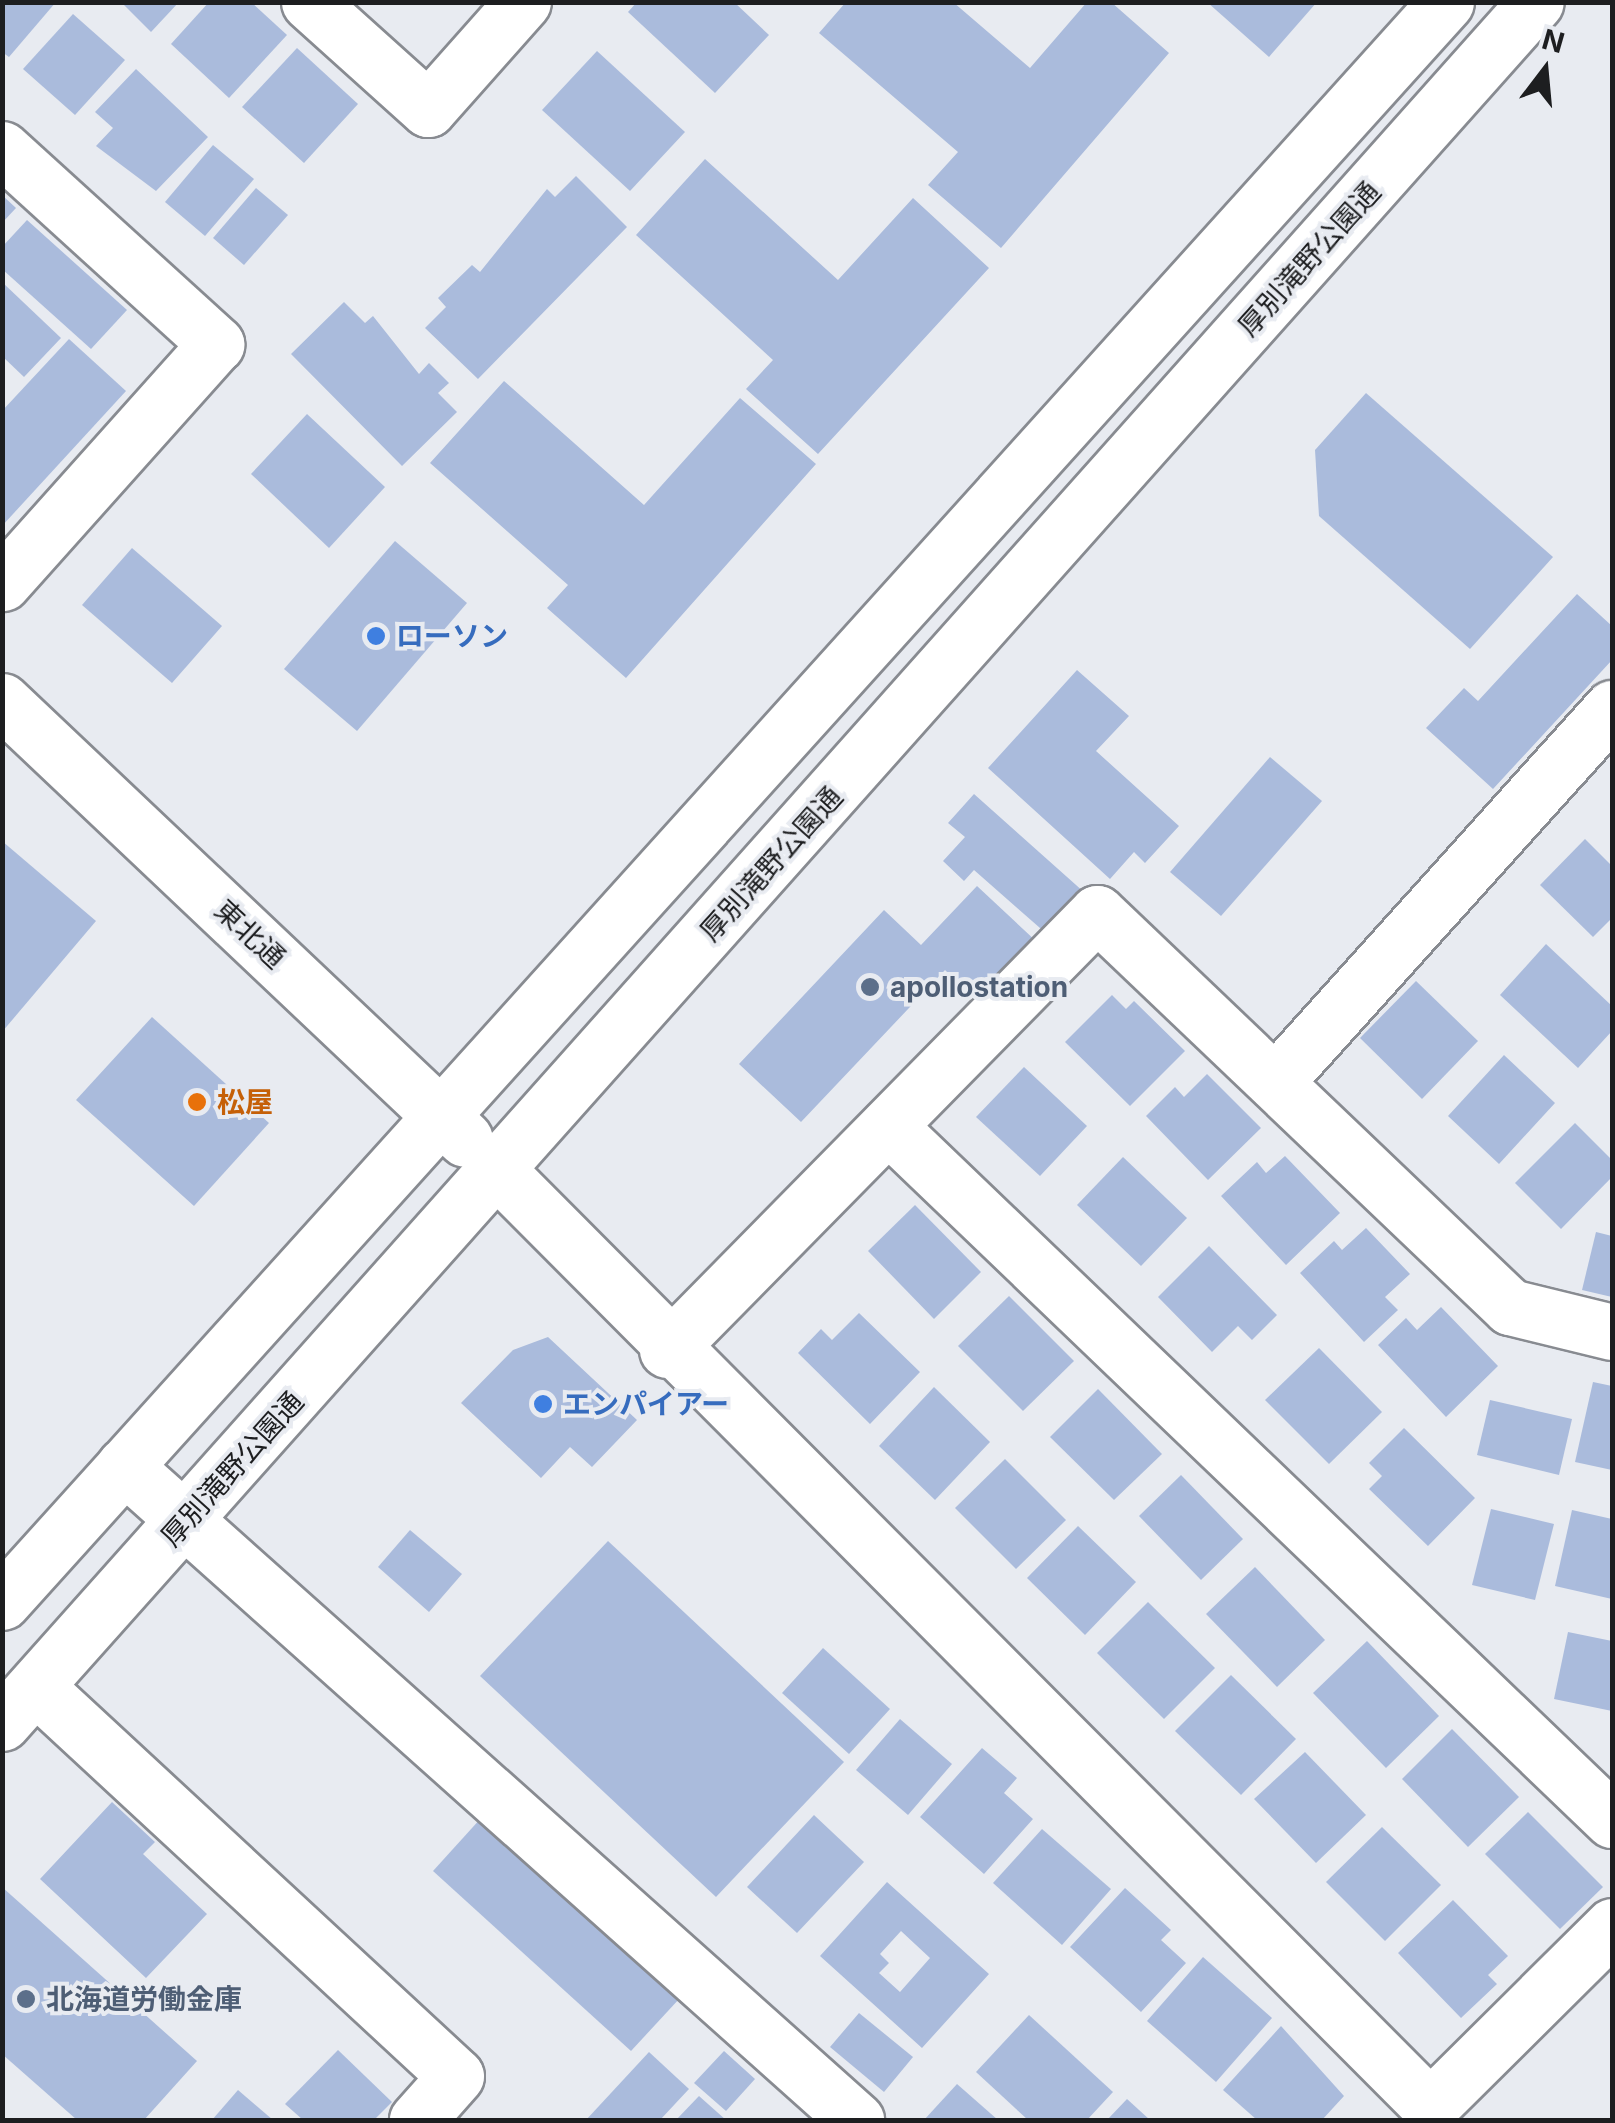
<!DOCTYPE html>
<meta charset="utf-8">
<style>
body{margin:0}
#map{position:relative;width:1615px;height:2123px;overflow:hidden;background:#e8ebf1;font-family:Inter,"Noto Sans JP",sans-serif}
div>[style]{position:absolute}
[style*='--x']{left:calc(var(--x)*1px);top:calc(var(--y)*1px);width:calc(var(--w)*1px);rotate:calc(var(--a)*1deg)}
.building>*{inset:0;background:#aabbdc}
.roads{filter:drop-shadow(2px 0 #888b91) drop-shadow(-2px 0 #888b91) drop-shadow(0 2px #888b91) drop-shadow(0 -2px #888b91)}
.street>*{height:55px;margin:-27.5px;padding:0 27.5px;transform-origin:27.5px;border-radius:27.5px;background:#fff}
.secondary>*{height:55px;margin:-27.5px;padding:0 27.5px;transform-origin:27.5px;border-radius:27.5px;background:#fff}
.dots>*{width:28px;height:28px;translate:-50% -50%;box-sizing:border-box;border:5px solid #e8ebf1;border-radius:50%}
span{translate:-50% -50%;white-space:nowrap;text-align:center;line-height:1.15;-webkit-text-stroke:8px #e8ebf1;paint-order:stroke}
.street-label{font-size:28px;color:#1d1e20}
.shop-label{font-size:28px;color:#366cbe;font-weight:700}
.left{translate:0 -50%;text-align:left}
.service-label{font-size:28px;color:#4e5e75;font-weight:700}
.food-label{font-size:28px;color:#c56008;font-weight:700}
.frame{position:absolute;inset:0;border:5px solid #1d1e20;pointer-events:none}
.north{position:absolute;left:1495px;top:20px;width:100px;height:100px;-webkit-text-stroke:8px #e8ebf1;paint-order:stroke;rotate:16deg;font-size:28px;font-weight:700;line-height:40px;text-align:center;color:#1d1e20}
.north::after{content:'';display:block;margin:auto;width:35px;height:45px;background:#1d1e20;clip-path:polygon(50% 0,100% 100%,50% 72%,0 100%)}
</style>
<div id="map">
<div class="building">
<div style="clip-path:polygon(2px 2px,56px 2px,9px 57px,2px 52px)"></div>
<div style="clip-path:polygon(121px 2px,179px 2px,151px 32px)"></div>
<div style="clip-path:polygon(209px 2px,251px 2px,287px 35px,229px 98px,171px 44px)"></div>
<div style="clip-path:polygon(637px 2px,734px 2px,769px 35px,715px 93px,628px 12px)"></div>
<div style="clip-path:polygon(846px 2px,953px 2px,1030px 68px,1087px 2px,1111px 2px,1169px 53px,1001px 248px,928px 185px,958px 152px,819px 33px)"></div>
<div style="clip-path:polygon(1207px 2px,1317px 2px,1269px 57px)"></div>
<div style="clip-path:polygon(73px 14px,125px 60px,75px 115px,23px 69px)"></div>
<div style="clip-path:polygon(297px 48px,358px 104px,304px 163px,242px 107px)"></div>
<div style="clip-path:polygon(597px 51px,685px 132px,630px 191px,542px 110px)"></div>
<div style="clip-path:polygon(136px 69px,208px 137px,156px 191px,96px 146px,113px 128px,95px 112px)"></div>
<div style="clip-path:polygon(213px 145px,254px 179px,205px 236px,165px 202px)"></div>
<div style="clip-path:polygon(705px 159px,838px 280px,913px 198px,989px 268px,818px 454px,746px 389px,773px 360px,636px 235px)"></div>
<div style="clip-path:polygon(576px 176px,627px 227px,478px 379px,425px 328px,446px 307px,438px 298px,472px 265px,480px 272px,547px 189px,555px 197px)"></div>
<div style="clip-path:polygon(256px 188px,288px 215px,244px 265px,213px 238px)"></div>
<div style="clip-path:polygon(2px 195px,16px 208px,2px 223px)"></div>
<div style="clip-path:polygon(27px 220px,127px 310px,91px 349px,2px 269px,2px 247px)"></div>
<div style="clip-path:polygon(2px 282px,61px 338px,24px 377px,2px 356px)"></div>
<div style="clip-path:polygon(344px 302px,365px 323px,373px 316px,419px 374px,429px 363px,449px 383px,438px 393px,457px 412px,402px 466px,291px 354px)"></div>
<div style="clip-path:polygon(69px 339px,126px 391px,2px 526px,2px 411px)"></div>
<div style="clip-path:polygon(504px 381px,644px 505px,740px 398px,816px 464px,626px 678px,547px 608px,568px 585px,430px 463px)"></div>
<div style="clip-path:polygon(1366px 393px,1553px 557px,1470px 649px,1319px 516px,1315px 450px)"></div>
<div style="clip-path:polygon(307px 414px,385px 487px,329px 548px,251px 474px)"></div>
<div style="clip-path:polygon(395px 541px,467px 603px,357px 731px,284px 669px)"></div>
<div style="clip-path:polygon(132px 548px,222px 626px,172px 683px,82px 605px)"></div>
<div style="clip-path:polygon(1577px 594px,1612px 626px,1612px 660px,1493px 789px,1426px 728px,1464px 688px,1478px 701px)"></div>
<div style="clip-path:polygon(1077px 670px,1129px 716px,1096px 751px,1179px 826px,1145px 863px,1134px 852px,1110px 879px,988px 768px)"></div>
<div style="clip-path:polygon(1270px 757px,1322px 801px,1221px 916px,1170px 872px)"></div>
<div style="clip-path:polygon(974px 794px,1085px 893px,1048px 935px,974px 870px,964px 881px,943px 861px,965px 837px,948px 823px)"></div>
<div style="clip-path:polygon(1585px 839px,1612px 866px,1612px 918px,1593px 937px,1540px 885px)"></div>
<div style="clip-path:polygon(2px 841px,96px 921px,2px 1032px)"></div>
<div style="clip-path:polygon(977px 886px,1038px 943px,980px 1004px,945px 970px,801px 1122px,739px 1064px,884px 910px,921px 945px)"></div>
<div style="clip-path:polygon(1546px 944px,1612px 1006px,1612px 1031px,1578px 1068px,1500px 995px)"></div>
<div style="clip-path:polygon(1416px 981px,1478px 1041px,1422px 1099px,1360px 1038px)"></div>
<div style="clip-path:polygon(1112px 995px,1126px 1009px,1134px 1001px,1185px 1051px,1130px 1106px,1065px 1042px)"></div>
<div style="clip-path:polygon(152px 1017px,269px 1123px,194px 1206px,76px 1100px)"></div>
<div style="clip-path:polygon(1504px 1055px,1555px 1103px,1499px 1164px,1448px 1116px)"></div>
<div style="clip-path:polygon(1024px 1067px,1087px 1126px,1040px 1176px,976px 1117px)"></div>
<div style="clip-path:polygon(1207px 1074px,1261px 1128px,1208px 1180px,1146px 1116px,1175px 1087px,1184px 1097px)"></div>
<div style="clip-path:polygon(1575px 1123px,1612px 1160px,1612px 1177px,1561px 1229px,1515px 1183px)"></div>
<div style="clip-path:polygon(1285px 1156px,1340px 1213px,1286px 1265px,1221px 1196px,1257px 1162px,1266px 1173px)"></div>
<div style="clip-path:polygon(1123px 1157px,1187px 1218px,1141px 1266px,1077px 1205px)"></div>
<div style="clip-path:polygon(915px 1205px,981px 1272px,934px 1319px,868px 1251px)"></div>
<div style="clip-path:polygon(1366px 1228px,1410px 1274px,1385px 1297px,1398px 1310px,1364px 1342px,1300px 1273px,1334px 1241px,1342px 1250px)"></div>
<div style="clip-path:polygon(1596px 1232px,1612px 1236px,1612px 1297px,1582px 1290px)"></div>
<div style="clip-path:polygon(1209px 1246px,1277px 1315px,1252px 1340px,1238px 1326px,1212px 1352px,1158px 1297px)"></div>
<div style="clip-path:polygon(1009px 1296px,1074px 1361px,1023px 1411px,958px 1346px)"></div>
<div style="clip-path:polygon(1441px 1307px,1498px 1366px,1446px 1417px,1378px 1345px,1406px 1318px,1417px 1330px)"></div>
<div style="clip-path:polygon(859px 1313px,920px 1372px,870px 1424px,798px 1353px,821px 1329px,832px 1340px)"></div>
<div style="clip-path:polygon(548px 1337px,637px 1420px,592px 1467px,570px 1447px,541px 1478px,461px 1403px,513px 1350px)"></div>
<div style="clip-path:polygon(1319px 1348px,1382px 1412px,1329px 1464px,1265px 1400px)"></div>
<div style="clip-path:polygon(1593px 1382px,1612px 1386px,1612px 1470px,1575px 1462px)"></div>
<div style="clip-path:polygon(934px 1387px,990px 1442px,935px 1500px,879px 1446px)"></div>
<div style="clip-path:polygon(1098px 1389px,1162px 1454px,1114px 1500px,1050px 1437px)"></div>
<div style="clip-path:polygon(1490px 1400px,1572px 1419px,1559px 1475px,1477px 1455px)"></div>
<div style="clip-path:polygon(1404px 1428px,1475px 1498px,1428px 1546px,1369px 1489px,1382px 1476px,1369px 1463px)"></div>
<div style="clip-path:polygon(1005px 1459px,1066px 1520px,1016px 1569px,955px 1508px)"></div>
<div style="clip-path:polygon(1181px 1475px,1243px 1539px,1201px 1580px,1139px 1516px)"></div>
<div style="clip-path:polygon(1491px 1509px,1554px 1524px,1535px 1600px,1472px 1585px)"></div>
<div style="clip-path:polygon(1572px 1510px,1612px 1519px,1612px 1599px,1555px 1586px)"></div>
<div style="clip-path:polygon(1078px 1526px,1136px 1582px,1085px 1635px,1027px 1578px)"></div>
<div style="clip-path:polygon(410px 1530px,462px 1574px,429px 1612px,378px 1567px)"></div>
<div style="clip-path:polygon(608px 1541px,844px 1762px,716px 1897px,480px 1676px)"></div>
<div style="clip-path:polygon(1255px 1567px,1325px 1640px,1277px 1687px,1206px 1614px)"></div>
<div style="clip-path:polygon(1148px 1602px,1215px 1668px,1164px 1719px,1097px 1653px)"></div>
<div style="clip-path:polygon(1568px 1632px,1612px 1641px,1612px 1711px,1554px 1699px)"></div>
<div style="clip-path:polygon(1367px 1641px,1439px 1716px,1386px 1768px,1313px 1693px)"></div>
<div style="clip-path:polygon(823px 1648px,890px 1709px,849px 1754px,782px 1693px)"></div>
<div style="clip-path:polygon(1231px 1675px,1296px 1739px,1241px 1795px,1175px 1731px)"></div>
<div style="clip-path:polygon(900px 1719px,952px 1764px,908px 1815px,856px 1770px)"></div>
<div style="clip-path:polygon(1452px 1729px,1519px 1797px,1468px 1847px,1402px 1779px)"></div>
<div style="clip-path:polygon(982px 1748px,1017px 1778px,1004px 1793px,1033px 1819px,984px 1874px,920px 1817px)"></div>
<div style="clip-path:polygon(1305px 1752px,1366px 1815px,1316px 1863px,1254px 1799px)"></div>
<div style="clip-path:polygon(112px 1802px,155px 1842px,143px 1854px,207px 1914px,146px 1978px,40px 1879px)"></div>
<div style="clip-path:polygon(1528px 1812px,1603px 1887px,1560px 1929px,1485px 1854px)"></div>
<div style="clip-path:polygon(814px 1815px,864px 1862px,797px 1933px,747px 1887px)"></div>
<div style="clip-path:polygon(482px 1817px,680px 1998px,631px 2051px,433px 1871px)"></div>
<div style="clip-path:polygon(1382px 1827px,1441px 1885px,1385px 1941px,1326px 1882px)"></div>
<div style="clip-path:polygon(1042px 1829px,1111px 1889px,1062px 1945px,993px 1883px)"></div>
<div style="clip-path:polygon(evenodd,887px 1882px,989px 1974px,922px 2048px,820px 1956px,887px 1882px,901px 1931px,930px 1958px,900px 1992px,879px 1973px,889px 1963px,880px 1954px,901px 1931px)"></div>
<div style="clip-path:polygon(2px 1887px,197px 2061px,144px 2120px,77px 2120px,2px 2054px)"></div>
<div style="clip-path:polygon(1125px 1888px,1171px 1930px,1161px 1940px,1186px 1963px,1141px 2012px,1070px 1947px)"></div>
<div style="clip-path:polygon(1453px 1900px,1508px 1956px,1488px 1975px,1497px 1984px,1461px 2018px,1398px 1953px)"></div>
<div style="clip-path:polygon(1203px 1957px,1272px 2018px,1216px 2082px,1147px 2021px)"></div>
<div style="clip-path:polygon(859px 2013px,913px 2057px,884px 2092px,830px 2047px)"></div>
<div style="clip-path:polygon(1029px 2015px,1113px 2092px,1087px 2120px,1028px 2120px,976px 2072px)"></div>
<div style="clip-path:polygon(1281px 2026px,1344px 2096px,1322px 2120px,1257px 2120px,1223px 2090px)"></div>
<div style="clip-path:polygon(338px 2050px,392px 2102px,374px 2120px,303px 2120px,285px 2104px)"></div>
<div style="clip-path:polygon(724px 2051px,755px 2079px,726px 2111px,694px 2083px)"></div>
<div style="clip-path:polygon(649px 2052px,689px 2089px,660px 2120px,586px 2120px)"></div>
<div style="clip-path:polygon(957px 2084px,998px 2120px,924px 2120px)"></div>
<div style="clip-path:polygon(238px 2090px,273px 2120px,212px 2120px)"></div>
<div style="clip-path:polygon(699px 2096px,726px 2120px,676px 2120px)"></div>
<div style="clip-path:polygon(1127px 2099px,1150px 2120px,1107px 2120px)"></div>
</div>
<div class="roads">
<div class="street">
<div style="--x:309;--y:2;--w:160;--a:42"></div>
<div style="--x:428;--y:109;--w:143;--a:-48.4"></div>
<div style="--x:2;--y:149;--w:290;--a:42.3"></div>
<div style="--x:216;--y:344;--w:321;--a:131.8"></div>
<div style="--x:1276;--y:1081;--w:502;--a:-47.99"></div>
<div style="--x:888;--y:1126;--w:1003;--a:43.79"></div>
<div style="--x:496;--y:1169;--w:1324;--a:45.12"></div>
<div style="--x:1430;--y:2107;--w:13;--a:86"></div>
<div style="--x:667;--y:1350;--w:613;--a:-45.46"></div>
<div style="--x:1097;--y:913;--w:571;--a:43.65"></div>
<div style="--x:1510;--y:1307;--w:105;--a:13.8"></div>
<div style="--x:124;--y:1466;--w:982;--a:41.78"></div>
<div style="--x:36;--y:1687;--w:572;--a:42.81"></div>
<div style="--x:456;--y:2076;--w:59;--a:131.6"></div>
<div style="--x:1430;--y:2107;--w:257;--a:-44.8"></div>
</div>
<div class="secondary">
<div style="--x:2;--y:701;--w:637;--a:43.41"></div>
<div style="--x:2;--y:1602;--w:2155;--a:-47.93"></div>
<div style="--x:2;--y:1723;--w:2305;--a:-48.29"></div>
</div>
</div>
<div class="dots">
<div style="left:376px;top:636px;background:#3f7fe0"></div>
<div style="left:870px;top:987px;background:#5c6f8a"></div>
<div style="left:197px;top:1102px;background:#e8710a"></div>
<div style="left:543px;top:1404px;background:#3f7fe0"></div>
<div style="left:26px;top:1999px;background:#5c6f8a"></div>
</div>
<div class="street-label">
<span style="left:1309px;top:259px;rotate:-48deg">厚別滝野公園通</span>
<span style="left:771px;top:864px;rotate:-48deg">厚別滝野公園通</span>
<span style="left:250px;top:934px;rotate:43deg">東北通</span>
<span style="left:232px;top:1469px;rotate:-48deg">厚別滝野公園通</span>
</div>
<div class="shop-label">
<span class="left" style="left:396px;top:636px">ローソン</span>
<span class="left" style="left:563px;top:1404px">エンパイアー</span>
</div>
<div class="service-label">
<span class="left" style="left:890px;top:987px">apollostation</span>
<span class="left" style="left:46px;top:1999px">北海道労働金庫</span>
</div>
<div class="food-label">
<span class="left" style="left:217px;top:1102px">松屋</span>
</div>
<div class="frame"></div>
<div class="north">N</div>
</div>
